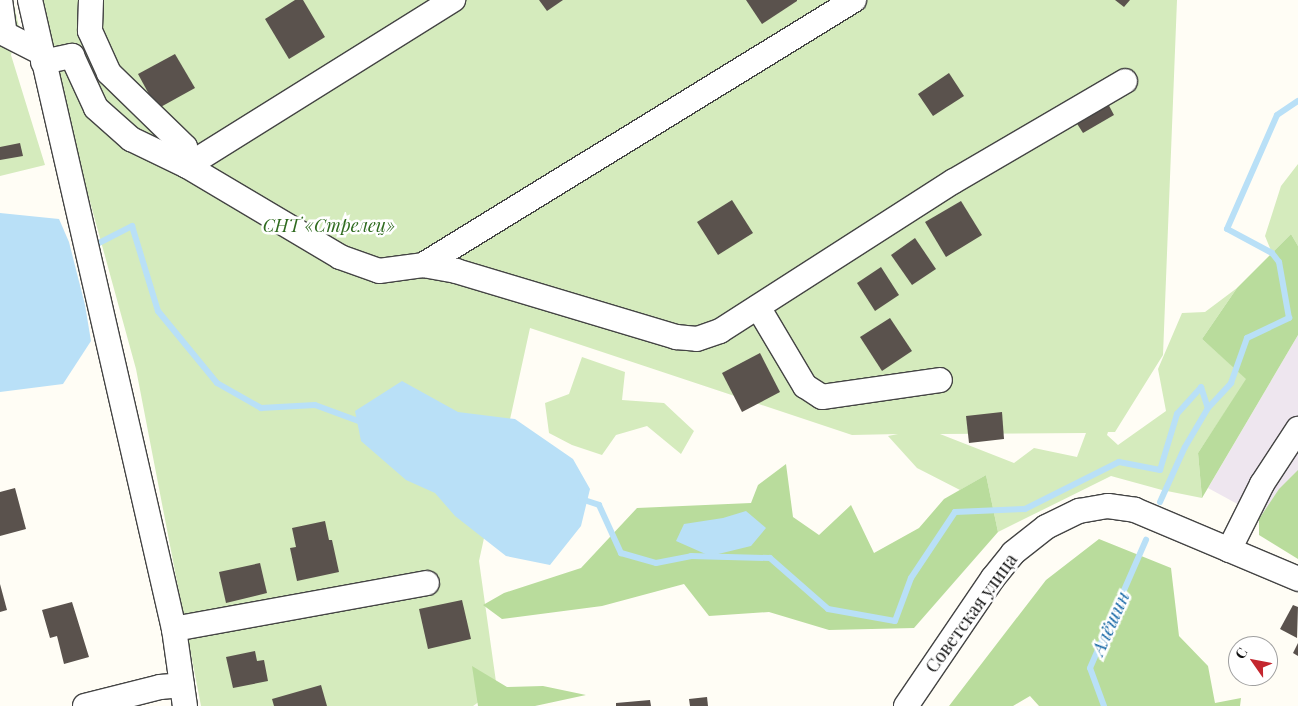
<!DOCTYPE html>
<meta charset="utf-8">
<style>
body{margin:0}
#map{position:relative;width:1298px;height:706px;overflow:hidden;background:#fffdf5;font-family:"Playfair Display",serif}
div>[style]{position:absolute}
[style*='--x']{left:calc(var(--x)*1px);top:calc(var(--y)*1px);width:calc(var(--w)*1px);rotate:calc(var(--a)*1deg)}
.industrial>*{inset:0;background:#eee6ef}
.green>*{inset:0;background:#d5ebbd}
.forest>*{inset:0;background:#b9dc9c}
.water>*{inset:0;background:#b9e0f7}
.stream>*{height:6px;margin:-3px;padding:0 3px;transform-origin:3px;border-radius:3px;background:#b9e0f7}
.building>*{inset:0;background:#5a524d}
.roads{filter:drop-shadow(1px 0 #444) drop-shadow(-1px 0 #444) drop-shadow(0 1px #444) drop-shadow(0 -1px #444)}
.minor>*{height:24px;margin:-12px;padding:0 12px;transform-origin:12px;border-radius:12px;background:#fff}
span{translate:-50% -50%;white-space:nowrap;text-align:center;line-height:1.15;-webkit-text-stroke:5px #fff;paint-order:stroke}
.park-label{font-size:18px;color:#2f6b1f;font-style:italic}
.street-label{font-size:18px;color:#111}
.water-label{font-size:19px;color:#1768a6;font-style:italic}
.north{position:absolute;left:1228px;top:636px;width:50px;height:50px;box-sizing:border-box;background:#fff;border:1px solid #a0a0a0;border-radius:50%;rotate:303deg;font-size:14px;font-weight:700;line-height:20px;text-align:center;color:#111}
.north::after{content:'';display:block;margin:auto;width:18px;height:22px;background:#c4262e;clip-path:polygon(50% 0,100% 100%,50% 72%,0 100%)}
</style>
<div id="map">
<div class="industrial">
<div style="clip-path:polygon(1298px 335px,1298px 516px,1289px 532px,1208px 488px)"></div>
</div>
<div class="green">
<div style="clip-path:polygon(0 0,13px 0,19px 27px,11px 55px,45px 165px,0 176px)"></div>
<div style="clip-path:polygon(evenodd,42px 0,1177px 0,1163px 355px,1115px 432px,1108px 432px,1107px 435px,1118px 445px,1166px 411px,1158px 369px,1182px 313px,1205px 312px,1237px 288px,1202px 339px,1247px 379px,1198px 453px,1202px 498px,1162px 490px,1111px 476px,998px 532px,986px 475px,960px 490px,917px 468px,888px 436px,898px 434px,852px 435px,530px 328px,479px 561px,497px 689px,473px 706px,201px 706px,136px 369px,75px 147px,42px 0,1086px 433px,1077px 457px,1034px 448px,1014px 463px,940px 434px,1086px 433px)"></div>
<div style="clip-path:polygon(1298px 164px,1298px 246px,1291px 234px,1272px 253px,1265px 236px,1281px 186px)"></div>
<div style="clip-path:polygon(582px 357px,625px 372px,622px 400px,664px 403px,694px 431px,681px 454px,647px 426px,616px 435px,602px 455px,572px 445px,549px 433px,545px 403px,569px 394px)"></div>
</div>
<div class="forest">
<div style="clip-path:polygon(1291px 234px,1298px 246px,1298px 335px,1202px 498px,1198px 453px,1246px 379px,1202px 339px,1237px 288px)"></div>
<div style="clip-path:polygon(786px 464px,793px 517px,819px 535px,851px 505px,874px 553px,919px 528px,944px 499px,986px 475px,998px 532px,914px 628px,829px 630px,769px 612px,709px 616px,684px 584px,602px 606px,502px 619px,483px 605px,504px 593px,581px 568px,637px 508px,751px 503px,758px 485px)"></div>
<div style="clip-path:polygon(1298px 470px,1298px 559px,1259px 535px,1259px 519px,1279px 489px)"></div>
<div style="clip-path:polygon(1099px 539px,1171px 568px,1179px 636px,1208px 666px,1215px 703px,1241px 698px,1240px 706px,1039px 706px,1030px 696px,1013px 706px,949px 706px,1046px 580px)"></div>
<div style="clip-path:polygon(472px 666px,507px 687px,543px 686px,586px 695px,535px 706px,478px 706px)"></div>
</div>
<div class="water">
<div style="clip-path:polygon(0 213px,59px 219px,69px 242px,85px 305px,91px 341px,63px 384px,0 392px)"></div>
<div style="clip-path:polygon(402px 381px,458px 412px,515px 419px,573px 459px,590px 489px,581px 526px,550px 565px,506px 556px,455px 516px,435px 493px,406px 480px,361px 441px,355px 411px)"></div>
<div style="clip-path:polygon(746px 511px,766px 528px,751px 546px,710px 556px,676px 541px,684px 524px,723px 518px)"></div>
</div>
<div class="stream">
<div style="--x:95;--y:245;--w:42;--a:-27.2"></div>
<div style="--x:132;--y:226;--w:89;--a:73"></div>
<div style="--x:158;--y:311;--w:93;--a:50.7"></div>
<div style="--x:217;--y:383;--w:51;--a:29.6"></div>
<div style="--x:261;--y:408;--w:54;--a:-3.2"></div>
<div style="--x:315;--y:405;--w:52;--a:20.2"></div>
<div style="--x:581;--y:499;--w:19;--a:18"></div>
<div style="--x:599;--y:505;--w:53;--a:65.4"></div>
<div style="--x:621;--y:553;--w:36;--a:16"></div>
<div style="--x:656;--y:563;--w:36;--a:-11"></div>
<div style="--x:691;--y:556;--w:79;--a:1.5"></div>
<div style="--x:770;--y:558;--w:77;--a:41.3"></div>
<div style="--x:828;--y:609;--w:68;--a:10.2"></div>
<div style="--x:895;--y:621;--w:46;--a:-69.6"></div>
<div style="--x:911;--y:578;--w:79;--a:-56.3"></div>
<div style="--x:955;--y:512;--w:70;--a:-2.5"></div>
<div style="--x:1025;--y:509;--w:105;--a:-26.6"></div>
<div style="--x:1119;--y:462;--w:42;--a:11"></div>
<div style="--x:1160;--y:470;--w:59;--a:-73.1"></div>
<div style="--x:1177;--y:414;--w:36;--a:-48"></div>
<div style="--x:1201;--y:387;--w:22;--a:72"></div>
<div style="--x:1160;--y:502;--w:60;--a:-65.6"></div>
<div style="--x:1185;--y:447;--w:45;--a:-59.5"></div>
<div style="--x:1208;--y:408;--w:34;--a:-47"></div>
<div style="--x:1231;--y:383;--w:48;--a:-70.4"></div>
<div style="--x:1247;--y:338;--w:47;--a:-25.5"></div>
<div style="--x:1289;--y:318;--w:57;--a:-100.1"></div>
<div style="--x:1279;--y:262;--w:11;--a:-128"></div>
<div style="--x:1272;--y:253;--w:51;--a:-151.9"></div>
<div style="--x:1227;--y:229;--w:124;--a:-66.3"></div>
<div style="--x:1277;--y:115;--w:25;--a:-34"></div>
<div style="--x:1104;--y:706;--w:40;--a:-110.2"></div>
<div style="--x:1090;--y:668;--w:140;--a:-66.4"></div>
</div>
<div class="building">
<div style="clip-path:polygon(295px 0,303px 0,325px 37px,289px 59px,265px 19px)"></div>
<div style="clip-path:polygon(539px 0,563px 0,547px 11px)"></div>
<div style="clip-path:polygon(746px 0,797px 0,797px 1px,762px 24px)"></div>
<div style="clip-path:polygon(1115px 0,1130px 0,1124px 7px)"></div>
<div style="clip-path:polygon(175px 54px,195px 88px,157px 109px,138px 74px)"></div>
<div style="clip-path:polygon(949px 73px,964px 96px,933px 116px,918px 94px)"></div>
<div style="clip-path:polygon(1106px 100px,1114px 115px,1083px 133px,1074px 119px)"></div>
<div style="clip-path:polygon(20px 143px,23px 156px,0 160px,0 147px)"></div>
<div style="clip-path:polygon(732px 200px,753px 233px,718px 255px,697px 222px)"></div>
<div style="clip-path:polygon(961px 201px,982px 235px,946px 257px,925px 222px)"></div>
<div style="clip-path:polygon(915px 238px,936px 269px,912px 285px,891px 255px)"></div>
<div style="clip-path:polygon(881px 267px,899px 295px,875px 311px,857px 283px)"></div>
<div style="clip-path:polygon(890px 318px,912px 351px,882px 371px,860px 337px)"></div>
<div style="clip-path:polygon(760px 353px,780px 392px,742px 412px,722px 373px)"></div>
<div style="clip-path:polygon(1002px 412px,1004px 439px,969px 443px,966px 416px)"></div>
<div style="clip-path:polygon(15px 488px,26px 529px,0 536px,0 492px)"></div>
<div style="clip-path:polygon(325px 521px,329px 540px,332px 540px,339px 572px,297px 581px,290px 548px,296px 547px,292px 528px)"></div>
<div style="clip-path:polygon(260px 563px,267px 593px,226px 603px,219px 572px)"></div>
<div style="clip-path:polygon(0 584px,7px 610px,0 612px)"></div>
<div style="clip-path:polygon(462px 600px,471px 639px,428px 649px,419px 609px)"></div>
<div style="clip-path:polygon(72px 602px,89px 657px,64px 664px,57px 636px,50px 638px,42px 610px)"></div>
<div style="clip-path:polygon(1293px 605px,1298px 607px,1297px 638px,1280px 629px)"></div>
<div style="clip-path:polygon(1298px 643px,1298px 656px,1293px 653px)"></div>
<div style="clip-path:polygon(255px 651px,257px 661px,264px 660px,268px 681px,233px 688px,226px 657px)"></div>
<div style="clip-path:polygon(321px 685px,327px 706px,274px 706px,272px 699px)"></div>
<div style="clip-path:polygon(707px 697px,708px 706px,690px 706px,689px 699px)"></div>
<div style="clip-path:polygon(650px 700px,651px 706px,616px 706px,616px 703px)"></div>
</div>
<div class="roads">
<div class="minor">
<div style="--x:0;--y:0;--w:34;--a:82"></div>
<div style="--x:5;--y:34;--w:39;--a:27"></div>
<div style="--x:30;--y:0;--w:645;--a:77.11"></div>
<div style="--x:174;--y:629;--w:78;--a:81.9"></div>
<div style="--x:91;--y:0;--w:31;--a:92"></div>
<div style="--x:90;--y:31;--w:46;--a:65.7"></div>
<div style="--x:109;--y:73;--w:106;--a:44.2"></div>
<div style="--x:185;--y:147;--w:19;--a:84"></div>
<div style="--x:187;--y:166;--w:314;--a:-32"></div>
<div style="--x:43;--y:62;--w:30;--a:-12"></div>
<div style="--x:72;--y:56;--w:57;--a:65.2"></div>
<div style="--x:96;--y:108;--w:47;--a:41.5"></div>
<div style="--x:131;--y:139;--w:62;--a:25.7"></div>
<div style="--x:187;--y:166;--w:178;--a:30.7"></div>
<div style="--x:340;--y:257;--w:41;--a:19.7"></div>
<div style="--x:379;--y:271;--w:44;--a:-7.8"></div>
<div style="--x:423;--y:265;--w:34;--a:10"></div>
<div style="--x:456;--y:271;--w:230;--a:16.7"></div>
<div style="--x:676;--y:337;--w:21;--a:5"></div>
<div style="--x:697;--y:339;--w:24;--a:-19"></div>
<div style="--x:720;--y:331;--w:278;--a:-32.7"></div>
<div style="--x:954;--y:181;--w:198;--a:-30.3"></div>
<div style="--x:423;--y:265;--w:506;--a:-31.59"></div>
<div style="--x:758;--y:307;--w:92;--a:59.3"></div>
<div style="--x:805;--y:386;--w:20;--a:33"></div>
<div style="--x:822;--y:397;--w:119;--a:-8.2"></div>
<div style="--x:1229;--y:550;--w:74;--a:-63.4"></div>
<div style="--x:1262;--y:484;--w:66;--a:-56.8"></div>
<div style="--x:174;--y:629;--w:257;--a:-10.3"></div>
<div style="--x:85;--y:706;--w:77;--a:-14.2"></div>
<div style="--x:160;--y:687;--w:22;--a:-5"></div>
<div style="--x:906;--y:706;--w:155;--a:-55.8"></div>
<div style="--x:993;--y:578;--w:32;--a:-51"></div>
<div style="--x:1013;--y:553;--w:42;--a:-38.2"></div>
<div style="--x:1046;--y:527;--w:37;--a:-26"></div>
<div style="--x:1079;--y:511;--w:29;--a:-10"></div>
<div style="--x:1108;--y:506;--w:27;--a:8"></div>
<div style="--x:1135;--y:510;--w:177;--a:22.9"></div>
</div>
</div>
<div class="park-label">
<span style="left:329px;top:225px">СНТ «Стрелец»</span>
</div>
<div class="street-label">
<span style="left:971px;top:613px;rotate:-54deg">Советская улица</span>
</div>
<div class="water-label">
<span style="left:1110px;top:623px;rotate:-66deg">Алёшин</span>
</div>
<div class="north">С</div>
</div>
